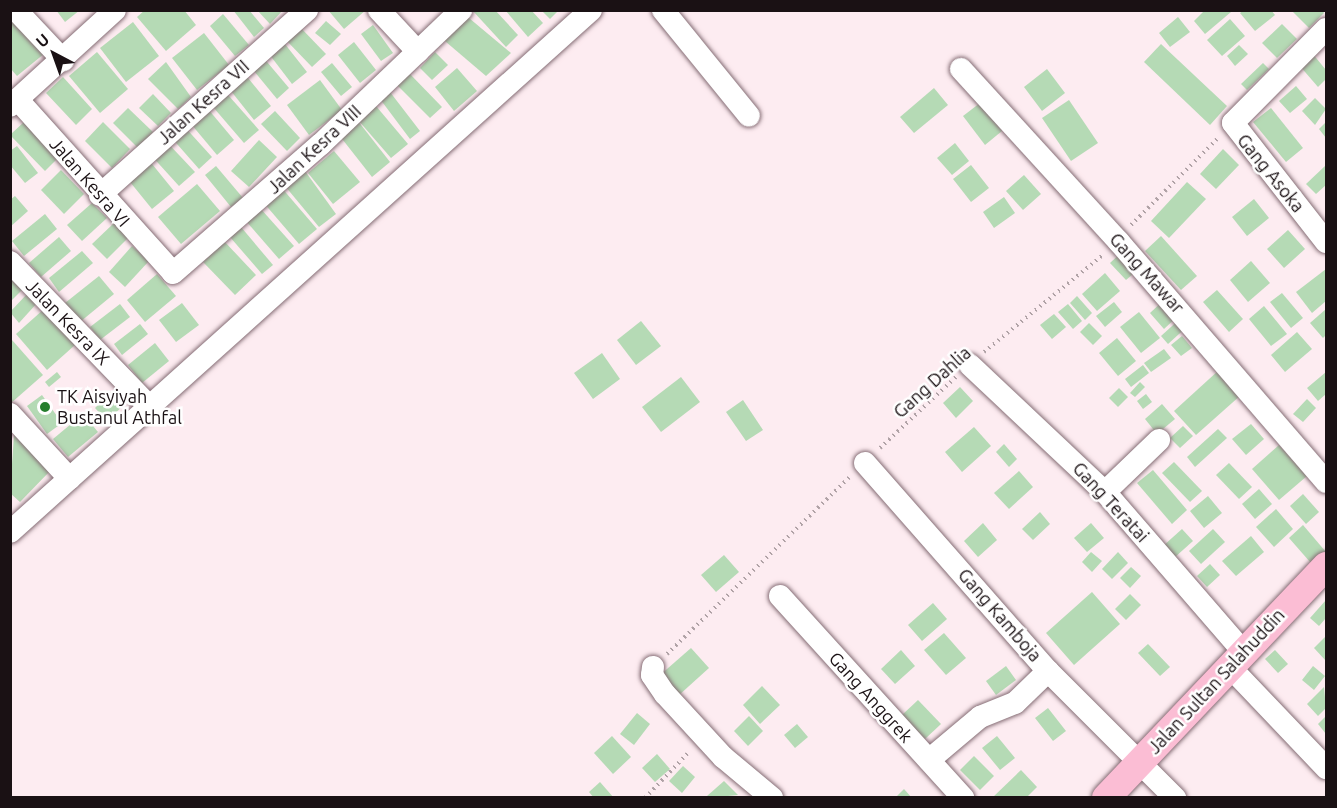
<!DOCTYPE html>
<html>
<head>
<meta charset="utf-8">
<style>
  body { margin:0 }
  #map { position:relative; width:1337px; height:808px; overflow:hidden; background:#fdecf1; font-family:Ubuntu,sans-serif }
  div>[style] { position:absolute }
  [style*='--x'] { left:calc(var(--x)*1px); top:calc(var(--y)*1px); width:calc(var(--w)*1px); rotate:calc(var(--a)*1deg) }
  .building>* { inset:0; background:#b5dab5 }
  .path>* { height:4px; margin-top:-2px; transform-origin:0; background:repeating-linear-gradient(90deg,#b0a2a6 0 1.5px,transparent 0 6px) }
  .roads { filter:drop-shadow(0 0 2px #856d75) drop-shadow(0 0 2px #856d75) }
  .minor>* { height:22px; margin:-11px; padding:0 11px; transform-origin:11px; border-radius:11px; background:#fff }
  .major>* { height:28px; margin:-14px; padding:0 14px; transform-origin:14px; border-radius:14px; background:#fbbdd4 }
  .dots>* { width:16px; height:16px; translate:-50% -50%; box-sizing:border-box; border:3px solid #fff; border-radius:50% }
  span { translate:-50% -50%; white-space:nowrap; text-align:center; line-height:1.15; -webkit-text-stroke:5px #fff; paint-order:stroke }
  .street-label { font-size:18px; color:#1a1114 }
  .poi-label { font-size:18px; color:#1a1114 }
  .left { translate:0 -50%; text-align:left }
  .frame { position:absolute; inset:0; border:12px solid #1a1114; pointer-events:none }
  .north { position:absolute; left:24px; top:24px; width:60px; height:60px; -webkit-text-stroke:4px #fff; paint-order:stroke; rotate:319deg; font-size:16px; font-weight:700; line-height:24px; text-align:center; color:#1a1114 }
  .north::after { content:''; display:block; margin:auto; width:21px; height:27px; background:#1a1114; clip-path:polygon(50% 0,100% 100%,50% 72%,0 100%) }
</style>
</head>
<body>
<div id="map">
  <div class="building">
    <i style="clip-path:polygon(10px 10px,50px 49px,17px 76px,10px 68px)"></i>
    <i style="clip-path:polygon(56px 10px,80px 10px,65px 22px)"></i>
    <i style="clip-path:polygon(145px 10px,184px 10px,196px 25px,166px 51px,137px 17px)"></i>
    <i style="clip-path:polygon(233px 10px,249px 10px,264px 28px,254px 37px)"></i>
    <i style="clip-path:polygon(257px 10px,283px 10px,270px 24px)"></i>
    <i style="clip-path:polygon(328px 10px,366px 10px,344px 29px)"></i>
    <i style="clip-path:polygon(472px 10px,495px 10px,518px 35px,506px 47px)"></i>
    <i style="clip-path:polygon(505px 10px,531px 10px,543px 23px,528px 37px)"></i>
    <i style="clip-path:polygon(541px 10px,559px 10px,550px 19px)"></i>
    <i style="clip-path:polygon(1205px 10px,1229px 10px,1231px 12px,1205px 34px,1194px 21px)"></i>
    <i style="clip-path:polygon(1244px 10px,1271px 10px,1275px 15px,1255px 31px,1240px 13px)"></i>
    <i style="clip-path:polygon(1291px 10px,1322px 10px,1324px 13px,1309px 28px)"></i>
    <i style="clip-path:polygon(463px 13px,511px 53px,486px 76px,439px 36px)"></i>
    <i style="clip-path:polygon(223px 14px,249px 45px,235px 56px,210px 26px)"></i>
    <i style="clip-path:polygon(1178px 17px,1190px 32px,1170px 47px,1159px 33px)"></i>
    <i style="clip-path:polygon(1230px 19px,1245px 36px,1222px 56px,1207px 40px)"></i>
    <i style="clip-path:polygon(326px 21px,341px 34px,330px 45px,315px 33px)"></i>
    <i style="clip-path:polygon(133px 22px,159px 56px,126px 82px,100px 48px)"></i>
    <i style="clip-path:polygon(1282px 24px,1297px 39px,1277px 58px,1262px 43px)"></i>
    <i style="clip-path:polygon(373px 25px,393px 53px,381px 61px,361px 34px)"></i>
    <i style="clip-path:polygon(299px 26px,326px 54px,312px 67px,285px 39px)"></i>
    <i style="clip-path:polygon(204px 33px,229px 65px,197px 90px,172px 58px)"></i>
    <i style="clip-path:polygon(281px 39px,307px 72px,292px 84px,266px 50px)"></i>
    <i style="clip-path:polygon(354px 42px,376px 70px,360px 83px,338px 55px)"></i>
    <i style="clip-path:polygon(1161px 44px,1227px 106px,1210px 125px,1144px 62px)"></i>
    <i style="clip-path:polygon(1239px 45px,1248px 54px,1235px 66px,1227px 56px)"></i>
    <i style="clip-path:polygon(97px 52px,128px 89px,100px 113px,69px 76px)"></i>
    <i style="clip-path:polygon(435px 52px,448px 65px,432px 80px,420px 68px)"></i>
    <i style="clip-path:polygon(1312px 53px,1326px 70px,1326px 79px,1318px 87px,1299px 65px)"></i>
    <i style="clip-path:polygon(262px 56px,289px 88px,277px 99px,250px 66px)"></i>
    <i style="clip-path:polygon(166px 62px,191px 97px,178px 109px,148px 79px)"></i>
    <i style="clip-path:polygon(332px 63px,352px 87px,341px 96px,321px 72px)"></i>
    <i style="clip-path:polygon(1263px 63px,1269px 69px,1247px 90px,1241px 84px)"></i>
    <i style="clip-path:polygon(457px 68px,477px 91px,454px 111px,435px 87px)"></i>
    <i style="clip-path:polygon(1047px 69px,1065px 93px,1042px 111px,1024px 87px)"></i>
    <i style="clip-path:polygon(244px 73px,271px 106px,254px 120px,227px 86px)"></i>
    <i style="clip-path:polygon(409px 73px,442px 107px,430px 118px,397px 85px)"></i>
    <i style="clip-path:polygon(63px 77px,92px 109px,76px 125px,46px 93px)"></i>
    <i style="clip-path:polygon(320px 80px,342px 110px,309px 135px,287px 105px)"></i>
    <i style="clip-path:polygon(1296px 86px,1307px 99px,1290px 113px,1279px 101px)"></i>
    <i style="clip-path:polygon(221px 87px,259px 130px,244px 143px,207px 100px)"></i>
    <i style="clip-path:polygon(934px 88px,948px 105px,914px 133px,900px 117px)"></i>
    <i style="clip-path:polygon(390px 92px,420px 131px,410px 139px,380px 99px)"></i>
    <i style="clip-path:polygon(153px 94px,171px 113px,158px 126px,139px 108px)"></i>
    <i style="clip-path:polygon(1315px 98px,1326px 109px,1315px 125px,1302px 111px)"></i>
    <i style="clip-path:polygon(1069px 100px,1098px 143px,1071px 161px,1042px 118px)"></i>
    <i style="clip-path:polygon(203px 103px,234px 140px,217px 155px,186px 118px)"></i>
    <i style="clip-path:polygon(980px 103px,1002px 131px,985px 145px,963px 116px)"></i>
    <i style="clip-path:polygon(376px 106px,408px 144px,391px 158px,358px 120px)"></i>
    <i style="clip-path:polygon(128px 108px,153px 132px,138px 148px,113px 123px)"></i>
    <i style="clip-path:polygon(1271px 108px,1303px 148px,1286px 162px,1253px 122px)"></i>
    <i style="clip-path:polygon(275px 111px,300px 138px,287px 151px,261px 124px)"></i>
    <i style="clip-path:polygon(25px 121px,59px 157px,45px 171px,10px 135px)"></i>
    <i style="clip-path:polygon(358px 121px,390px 162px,372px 177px,339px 135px)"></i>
    <i style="clip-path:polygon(103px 122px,130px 149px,112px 168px,85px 141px)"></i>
    <i style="clip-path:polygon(1326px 122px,1326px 138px,1319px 129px)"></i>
    <i style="clip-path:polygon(182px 124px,212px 157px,199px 169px,170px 136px)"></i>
    <i style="clip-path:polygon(164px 139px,195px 172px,179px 186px,149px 153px)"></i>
    <i style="clip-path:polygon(259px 140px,277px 157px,249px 187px,231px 171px)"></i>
    <i style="clip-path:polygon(955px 143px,969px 161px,952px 175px,937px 158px)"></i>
    <i style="clip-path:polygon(17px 146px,38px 173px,25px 183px,10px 165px,10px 151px)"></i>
    <i style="clip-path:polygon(1223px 149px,1239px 165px,1216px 189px,1200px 174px)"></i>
    <i style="clip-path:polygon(334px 151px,360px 182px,333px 204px,308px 173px)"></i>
    <i style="clip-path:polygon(148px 159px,174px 191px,152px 209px,126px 177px)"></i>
    <i style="clip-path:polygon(971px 165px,989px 188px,971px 202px,953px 179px)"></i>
    <i style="clip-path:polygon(216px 166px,243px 198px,231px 207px,205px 175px)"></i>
    <i style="clip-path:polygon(1325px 166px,1326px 185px,1316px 194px,1306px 184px)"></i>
    <i style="clip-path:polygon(61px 170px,84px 194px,64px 214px,41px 190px)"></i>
    <i style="clip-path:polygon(305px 171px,336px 214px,319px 227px,285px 186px)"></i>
    <i style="clip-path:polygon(1024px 175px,1041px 194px,1023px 210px,1006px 191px)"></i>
    <i style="clip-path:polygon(1187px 182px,1206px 199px,1169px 238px,1151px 221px)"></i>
    <i style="clip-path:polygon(197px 184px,220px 211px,181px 244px,158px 217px)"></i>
    <i style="clip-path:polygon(281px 187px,317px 229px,299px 244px,263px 202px)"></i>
    <i style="clip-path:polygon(15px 196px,28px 211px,10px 227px,10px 200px)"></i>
    <i style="clip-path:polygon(1004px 197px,1015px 213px,994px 228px,983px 212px)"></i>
    <i style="clip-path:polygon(1254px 199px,1269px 218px,1247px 236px,1232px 217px)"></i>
    <i style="clip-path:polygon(92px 203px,107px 218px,82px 241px,67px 225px)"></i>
    <i style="clip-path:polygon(260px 208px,294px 246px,279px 259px,245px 220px)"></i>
    <i style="clip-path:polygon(45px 214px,57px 229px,24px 256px,12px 241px)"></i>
    <i style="clip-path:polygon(114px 223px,128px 238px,107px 259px,92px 244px)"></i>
    <i style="clip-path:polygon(241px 227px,273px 265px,262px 274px,230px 237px)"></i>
    <i style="clip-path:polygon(1288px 230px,1305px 249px,1284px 268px,1267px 249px)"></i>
    <i style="clip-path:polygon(1161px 236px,1197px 276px,1181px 290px,1145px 251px)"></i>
    <i style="clip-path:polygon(59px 237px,71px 251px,41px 277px,29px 263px)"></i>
    <i style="clip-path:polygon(224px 241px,256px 275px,235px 295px,203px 262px)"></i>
    <i style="clip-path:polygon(132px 246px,149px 261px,125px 287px,109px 272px)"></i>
    <i style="clip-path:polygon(1124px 250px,1140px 268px,1126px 280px,1110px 263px)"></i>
    <i style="clip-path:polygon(82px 251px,93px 263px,59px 292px,49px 278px)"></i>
    <i style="clip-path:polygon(1251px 261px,1270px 283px,1248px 302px,1230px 280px)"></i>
    <i style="clip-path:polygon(1326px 269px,1326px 301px,1312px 313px,1296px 292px)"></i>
    <i style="clip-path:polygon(1105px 273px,1120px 291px,1097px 311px,1082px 294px)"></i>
    <i style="clip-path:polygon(157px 274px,176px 296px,145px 322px,127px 300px)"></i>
    <i style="clip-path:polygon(10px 275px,24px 288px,10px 302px)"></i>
    <i style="clip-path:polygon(99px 276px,114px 294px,80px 322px,65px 303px)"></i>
    <i style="clip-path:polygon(1217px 290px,1243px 319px,1229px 332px,1203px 302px)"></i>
    <i style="clip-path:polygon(28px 293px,38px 302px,19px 323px,10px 312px)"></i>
    <i style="clip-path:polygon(1282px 293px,1303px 318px,1291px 328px,1270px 302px)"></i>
    <i style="clip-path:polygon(1077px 296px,1092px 313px,1085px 320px,1070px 303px)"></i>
    <i style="clip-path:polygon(1164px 300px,1178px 316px,1164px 329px,1150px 313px)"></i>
    <i style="clip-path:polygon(1114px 302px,1122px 312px,1105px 327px,1096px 316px)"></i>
    <i style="clip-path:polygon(182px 303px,199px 325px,176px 342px,159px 320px)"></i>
    <i style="clip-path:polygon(120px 304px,130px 317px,100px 340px,90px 327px)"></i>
    <i style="clip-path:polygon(1068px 304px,1082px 321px,1073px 329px,1058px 312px)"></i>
    <i style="clip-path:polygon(1264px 306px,1287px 334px,1271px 346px,1249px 319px)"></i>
    <i style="clip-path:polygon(44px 309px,75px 345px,47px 370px,16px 334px)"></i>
    <i style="clip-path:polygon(1326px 309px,1326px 335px,1323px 338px,1310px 323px)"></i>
    <i style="clip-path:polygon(1139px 312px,1160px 338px,1141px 353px,1120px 327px)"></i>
    <i style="clip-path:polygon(1054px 314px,1066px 327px,1052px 339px,1040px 325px)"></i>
    <i style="clip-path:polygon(1182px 317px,1189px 325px,1168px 344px,1161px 336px)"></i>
    <i style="clip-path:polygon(641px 321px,661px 346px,636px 365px,617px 340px)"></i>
    <i style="clip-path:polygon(1089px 323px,1102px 336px,1093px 345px,1080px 332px)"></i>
    <i style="clip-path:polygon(140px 324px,148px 334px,122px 355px,114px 344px)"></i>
    <i style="clip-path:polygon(1297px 332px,1312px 349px,1285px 372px,1271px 355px)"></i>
    <i style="clip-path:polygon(1182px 336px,1192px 348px,1181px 356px,1171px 345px)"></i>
    <i style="clip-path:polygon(1117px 338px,1136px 361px,1118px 376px,1099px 353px)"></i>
    <i style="clip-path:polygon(12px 340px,43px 375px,10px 404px,10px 341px)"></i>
    <i style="clip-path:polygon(155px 343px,169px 361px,142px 383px,128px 365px)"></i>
    <i style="clip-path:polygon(1164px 349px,1171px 358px,1151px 372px,1144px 363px)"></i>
    <i style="clip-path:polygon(602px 353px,620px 379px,593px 399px,574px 373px)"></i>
    <i style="clip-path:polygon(1143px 365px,1149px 373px,1131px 387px,1125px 379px)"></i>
    <i style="clip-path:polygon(1219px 370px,1241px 395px,1196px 435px,1174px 411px)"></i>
    <i style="clip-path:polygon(57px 372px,61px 377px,49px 387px,45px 382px)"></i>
    <i style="clip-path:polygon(1326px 372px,1326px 394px,1318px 401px,1307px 388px)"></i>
    <i style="clip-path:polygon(681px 377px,700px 402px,661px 432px,642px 407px)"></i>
    <i style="clip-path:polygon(1140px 382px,1145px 387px,1135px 397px,1130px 393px)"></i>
    <i style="clip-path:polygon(960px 387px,973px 401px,956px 418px,943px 403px)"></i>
    <i style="clip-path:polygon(1119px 388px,1128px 397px,1118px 407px,1109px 398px)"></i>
    <i style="clip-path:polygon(112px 391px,125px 404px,107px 421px,95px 408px)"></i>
    <i style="clip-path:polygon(1146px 394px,1152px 402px,1143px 409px,1137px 401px)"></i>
    <i style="clip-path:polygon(42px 395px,62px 423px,47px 434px,27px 406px)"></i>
    <i style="clip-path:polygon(1307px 399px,1316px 408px,1303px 422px,1293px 414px)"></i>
    <i style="clip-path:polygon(743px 400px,763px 430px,746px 441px,726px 412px)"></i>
    <i style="clip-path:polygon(1162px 404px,1175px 419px,1157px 434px,1145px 419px)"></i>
    <i style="clip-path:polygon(83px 414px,98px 432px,68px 457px,53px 439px)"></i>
    <i style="clip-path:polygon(1251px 424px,1264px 439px,1246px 455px,1232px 439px)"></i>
    <i style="clip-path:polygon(1183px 426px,1193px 436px,1180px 448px,1170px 438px)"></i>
    <i style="clip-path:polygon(974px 427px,991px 446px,962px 472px,945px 452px)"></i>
    <i style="clip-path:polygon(1218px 429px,1227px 438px,1195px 467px,1187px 457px)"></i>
    <i style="clip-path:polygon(14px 435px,51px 470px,20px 502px,10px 493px)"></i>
    <i style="clip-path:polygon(1004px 444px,1017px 459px,1009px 467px,996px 452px)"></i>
    <i style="clip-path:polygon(1279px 445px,1307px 476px,1279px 500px,1252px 469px)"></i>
    <i style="clip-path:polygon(1174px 462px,1202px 491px,1190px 502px,1162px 473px)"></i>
    <i style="clip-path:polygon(1229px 463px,1252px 487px,1239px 499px,1216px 475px)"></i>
    <i style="clip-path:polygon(1153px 470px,1187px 510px,1172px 524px,1137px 483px)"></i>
    <i style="clip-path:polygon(1019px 471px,1033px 487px,1009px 509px,994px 493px)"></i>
    <i style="clip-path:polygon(1259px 489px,1272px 504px,1255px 519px,1242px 504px)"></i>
    <i style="clip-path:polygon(1303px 494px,1319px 512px,1306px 524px,1290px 506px)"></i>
    <i style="clip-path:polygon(1208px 496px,1222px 513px,1204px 528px,1190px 511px)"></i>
    <i style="clip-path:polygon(1276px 509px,1293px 529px,1274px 547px,1256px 527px)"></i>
    <i style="clip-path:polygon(1040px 512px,1050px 524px,1033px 540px,1022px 529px)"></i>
    <i style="clip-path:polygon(983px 523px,997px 540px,978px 557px,964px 541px)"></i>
    <i style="clip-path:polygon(1091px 523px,1104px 538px,1087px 552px,1074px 538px)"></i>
    <i style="clip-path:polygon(1303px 525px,1326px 552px,1326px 561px,1317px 570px,1289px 538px)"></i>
    <i style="clip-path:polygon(1182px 529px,1193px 541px,1174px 558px,1163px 546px)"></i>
    <i style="clip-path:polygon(1213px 529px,1225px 542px,1201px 564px,1189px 551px)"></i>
    <i style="clip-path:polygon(1251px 536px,1264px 552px,1236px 576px,1222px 561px)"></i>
    <i style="clip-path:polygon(1091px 552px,1102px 561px,1092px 572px,1082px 562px)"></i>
    <i style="clip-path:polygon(1118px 552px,1128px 563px,1112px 579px,1102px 569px)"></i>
    <i style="clip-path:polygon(724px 555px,739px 572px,716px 592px,701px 575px)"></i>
    <i style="clip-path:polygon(1210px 564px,1220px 575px,1207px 587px,1197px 576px)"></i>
    <i style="clip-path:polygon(1131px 567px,1141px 576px,1130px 588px,1120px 578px)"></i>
    <i style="clip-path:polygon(1092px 592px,1120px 624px,1074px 665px,1046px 633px)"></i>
    <i style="clip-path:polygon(1130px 594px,1141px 605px,1126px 620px,1115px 609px)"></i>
    <i style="clip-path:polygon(1326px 600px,1326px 618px,1319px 626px,1310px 618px)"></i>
    <i style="clip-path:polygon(933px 603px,947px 619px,922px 641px,908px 625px)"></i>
    <i style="clip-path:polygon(944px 633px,966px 658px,946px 675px,924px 650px)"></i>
    <i style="clip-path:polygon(1326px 636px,1326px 661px,1314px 648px)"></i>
    <i style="clip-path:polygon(1148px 644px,1170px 667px,1160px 676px,1138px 653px)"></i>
    <i style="clip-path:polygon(691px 648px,709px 668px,678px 696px,659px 676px)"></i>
    <i style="clip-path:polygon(901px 650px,915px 666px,895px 684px,881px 669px)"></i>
    <i style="clip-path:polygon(1275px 650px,1288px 664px,1278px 673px,1265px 659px)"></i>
    <i style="clip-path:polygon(1006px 666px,1016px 680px,996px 695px,986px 681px)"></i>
    <i style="clip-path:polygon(1313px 666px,1325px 676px,1314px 690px,1302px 680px)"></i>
    <i style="clip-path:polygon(762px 686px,780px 705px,760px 724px,743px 705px)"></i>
    <i style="clip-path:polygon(1324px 687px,1326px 708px,1318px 716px,1307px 704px)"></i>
    <i style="clip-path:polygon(918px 700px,941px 724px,925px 739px,902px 715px)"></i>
    <i style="clip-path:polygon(1048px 708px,1066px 731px,1053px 741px,1035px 718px)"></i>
    <i style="clip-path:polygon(637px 713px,650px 724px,634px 745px,620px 734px)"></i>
    <i style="clip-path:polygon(749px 716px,763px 731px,748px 746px,734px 731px)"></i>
    <i style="clip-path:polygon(1326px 716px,1326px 734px,1318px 724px)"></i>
    <i style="clip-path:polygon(797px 724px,808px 737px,795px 748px,784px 735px)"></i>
    <i style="clip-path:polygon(612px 736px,631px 757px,613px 774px,594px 753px)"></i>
    <i style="clip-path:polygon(997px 736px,1015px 758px,1000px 770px,982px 748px)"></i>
    <i style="clip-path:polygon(657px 754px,670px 769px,655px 782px,642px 768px)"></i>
    <i style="clip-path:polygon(974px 756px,994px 776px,980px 790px,960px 770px)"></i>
    <i style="clip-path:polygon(683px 766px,695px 777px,682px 793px,669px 781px)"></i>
    <i style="clip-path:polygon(1021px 770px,1037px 787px,1026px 798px,992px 798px)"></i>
    <i style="clip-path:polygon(724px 781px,738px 795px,708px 798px,707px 796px)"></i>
    <i style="clip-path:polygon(600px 782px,614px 798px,594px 798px,589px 792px)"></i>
    <i style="clip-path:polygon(904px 789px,912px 798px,895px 798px)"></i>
  </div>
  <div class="path">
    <i style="--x:1131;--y:225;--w:124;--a:-45"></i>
    <i style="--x:984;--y:352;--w:155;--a:-39.2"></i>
    <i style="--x:880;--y:448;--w:104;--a:-43.1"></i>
    <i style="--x:667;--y:654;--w:256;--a:-44.1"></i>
    <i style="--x:645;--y:798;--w:64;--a:-46.3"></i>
  </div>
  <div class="roads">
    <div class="minor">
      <i style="--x:16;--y:10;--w:69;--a:46.8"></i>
      <i style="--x:379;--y:10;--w:57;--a:47.1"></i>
      <i style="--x:663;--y:10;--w:136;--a:50.9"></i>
      <i style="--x:1326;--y:29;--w:132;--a:134.7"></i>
      <i style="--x:1233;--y:123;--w:151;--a:52"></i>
      <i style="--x:961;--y:69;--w:234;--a:47.6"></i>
      <i style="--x:1119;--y:242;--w:317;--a:49.2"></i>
      <i style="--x:18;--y:100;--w:232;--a:48.1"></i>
      <i style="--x:173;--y:273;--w:196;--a:-41.1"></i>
      <i style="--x:321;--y:144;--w:194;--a:-43.7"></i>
      <i style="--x:10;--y:106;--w:142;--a:-42.4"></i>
      <i style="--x:100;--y:195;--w:278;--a:-41.8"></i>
      <i style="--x:10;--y:262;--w:203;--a:46"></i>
      <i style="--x:970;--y:365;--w:185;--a:43.3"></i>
      <i style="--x:1105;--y:492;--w:209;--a:49.1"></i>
      <i style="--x:10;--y:414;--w:88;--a:47.3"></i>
      <i style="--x:865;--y:463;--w:277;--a:48.7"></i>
      <i style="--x:1048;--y:671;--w:180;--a:45"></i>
      <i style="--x:1105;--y:492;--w:75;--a:-43.9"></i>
      <i style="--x:10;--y:532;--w:781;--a:-41.94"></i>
      <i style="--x:780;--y:596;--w:273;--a:47.8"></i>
      <i style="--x:1229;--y:666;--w:141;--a:46.4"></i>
      <i style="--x:653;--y:667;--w:8;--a:97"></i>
      <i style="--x:652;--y:675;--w:23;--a:56"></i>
      <i style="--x:665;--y:694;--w:86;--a:47.4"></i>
      <i style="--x:723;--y:757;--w:64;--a:39.9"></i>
      <i style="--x:929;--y:760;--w:67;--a:-40.1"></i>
      <i style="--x:980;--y:717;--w:38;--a:-22"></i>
      <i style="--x:1015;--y:703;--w:46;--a:-44.1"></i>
    </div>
    <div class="major">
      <i style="--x:1106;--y:798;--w:320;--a:-46.5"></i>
    </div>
  </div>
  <div class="dots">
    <i style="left:45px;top:407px;background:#257e2d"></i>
  </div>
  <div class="street-label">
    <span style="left:203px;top:102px;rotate:-42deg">Jalan Kesra VII</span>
    <span style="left:314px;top:149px;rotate:-43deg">Jalan Kesra VIII</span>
    <span style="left:1271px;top:173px;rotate:51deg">Gang Asoka</span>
    <span style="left:90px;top:182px;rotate:49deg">Jalan Kesra VI</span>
    <span style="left:1147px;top:273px;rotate:48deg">Gang Mawar</span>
    <span style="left:68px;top:322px;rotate:46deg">Jalan Kesra IX</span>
    <span style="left:932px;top:382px;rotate:-42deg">Gang Dahlia</span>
    <span style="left:1111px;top:502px;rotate:47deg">Gang Teratai</span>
    <span style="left:1000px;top:615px;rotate:49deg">Gang Kamboja</span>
    <span style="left:1216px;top:681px;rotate:-47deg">Jalan Sultan Salahuddin</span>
    <span style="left:871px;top:697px;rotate:48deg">Gang Anggrek</span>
  </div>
  <div class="poi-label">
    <span class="left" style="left:57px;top:407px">TK Aisyiyah<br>Bustanul Athfal</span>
  </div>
  <div class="frame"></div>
  <div class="north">U</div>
</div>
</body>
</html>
